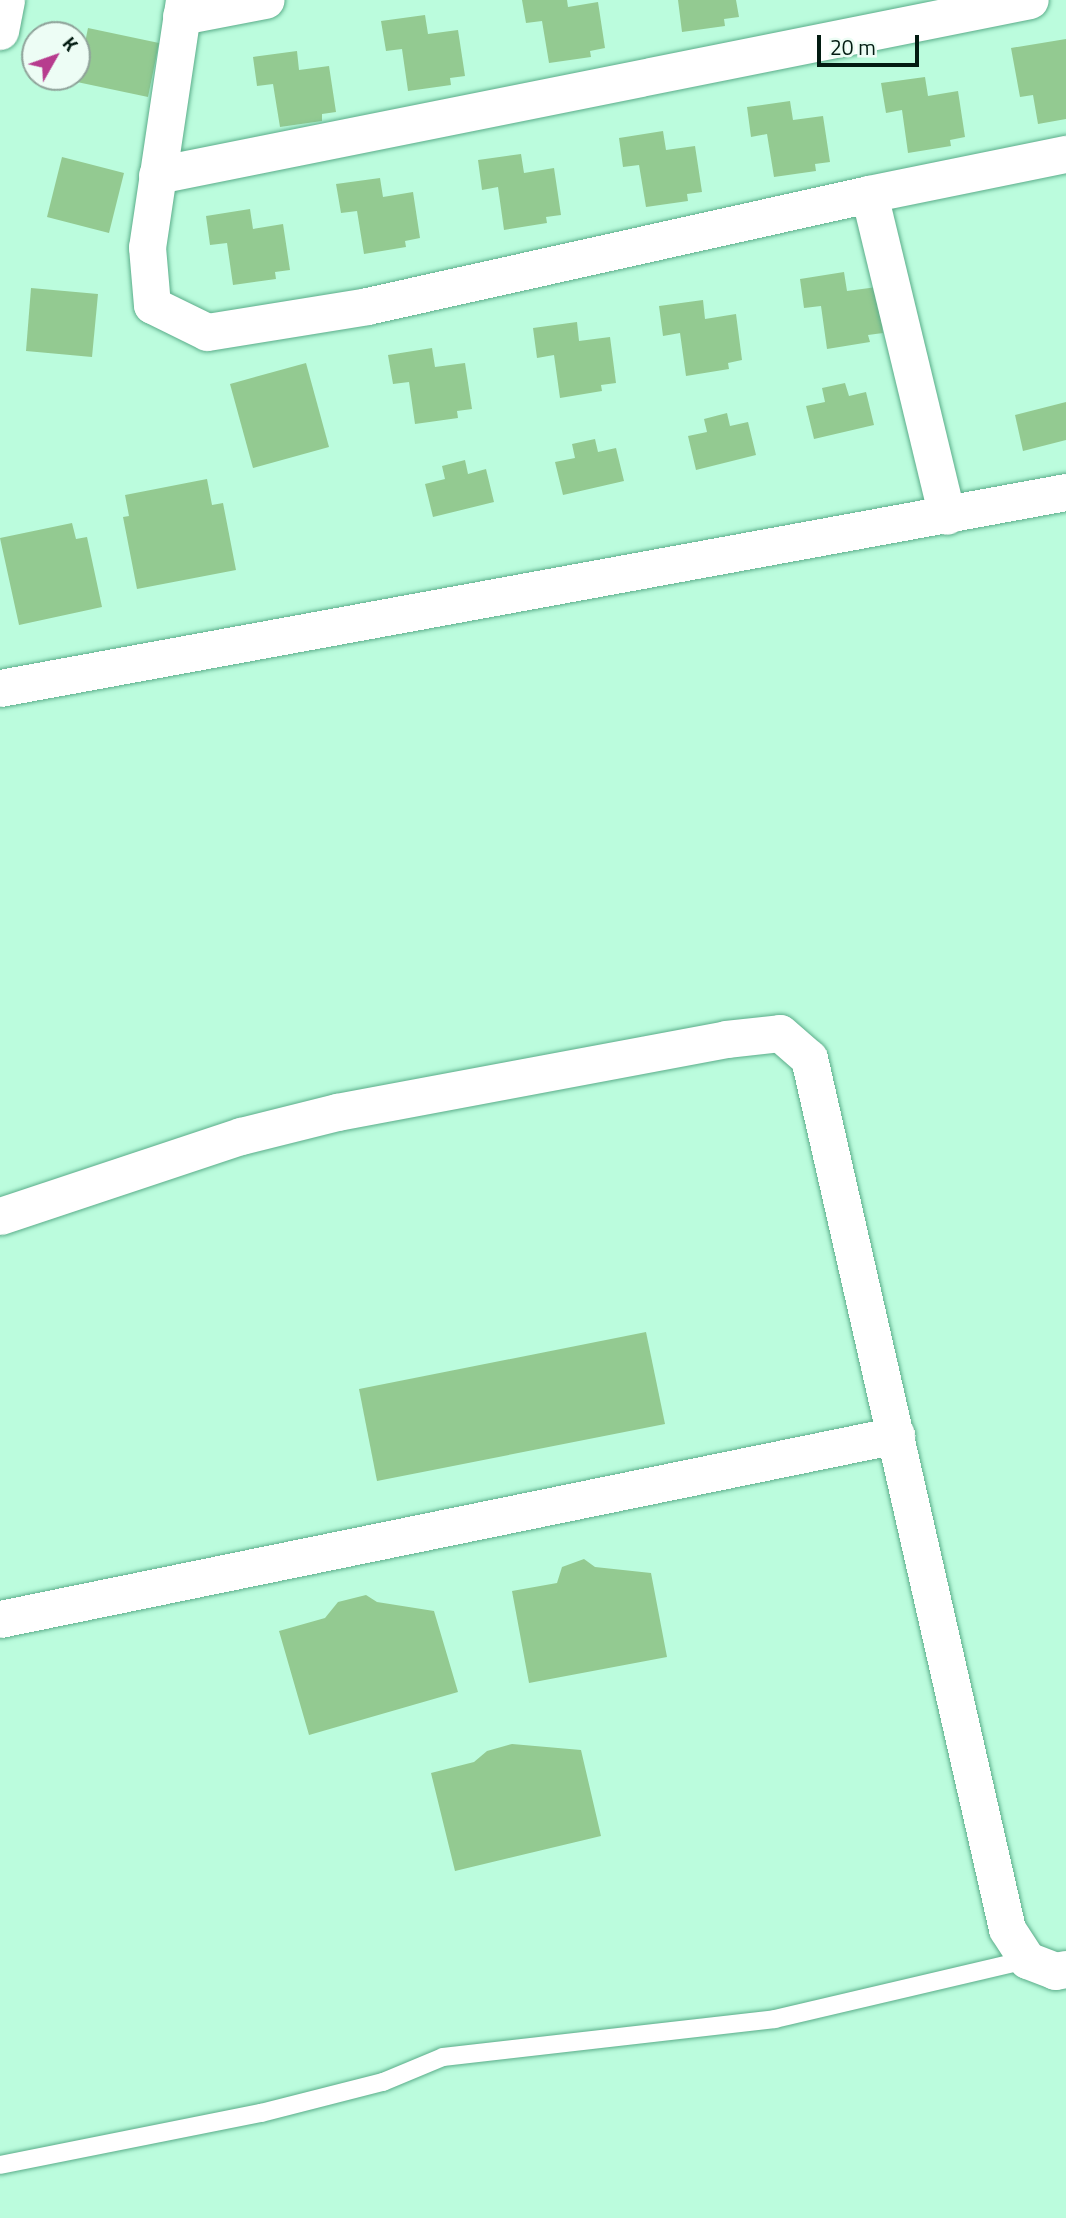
<!DOCTYPE html>
<html>
<head>
<meta charset="utf-8">
<style>
  body { margin:0 }
  #map { position:relative; width:1066px; height:2218px; overflow:hidden; background:#bbfcdd; font-family:"Titillium Web",sans-serif }
  div>[style] { position:absolute }
  [style*='--x'] { left:calc(var(--x)*1px); top:calc(var(--y)*1px); width:calc(var(--w)*1px); rotate:calc(var(--a)*1deg) }
  .building>* { inset:0; background:#93ca91 }
  .roads { filter:drop-shadow(0 0 2px #5bad8a) drop-shadow(0 0 2px #5bad8a) }
  .service>* { height:18px; margin:-9px; padding:0 9px; transform-origin:9px; border-radius:9px; background:#fff }
  .minor>* { height:37px; margin:-18.5px; padding:0 18.5px; transform-origin:18.5px; border-radius:18.5px; background:#fff }
  span { translate:-50% -50%; white-space:nowrap; text-align:center; line-height:1.15; -webkit-text-stroke:7px #edfdf5; paint-order:stroke }
  .north { position:absolute; left:21px; top:21px; width:70px; height:70px; box-sizing:border-box; background:#edfdf5; border:2px solid #8fa39a; border-radius:50%; rotate:50deg; font-size:19px; font-weight:700; line-height:28px; text-align:center; color:#021b11 }
  .north::after { content:''; display:block; margin:auto; width:24px; height:32px; background:#b73c8e; clip-path:polygon(50% 0,100% 100%,50% 72%,0 100%) }
  .scale { position:absolute; left:817px; top:35px; width:102px; height:32px; box-sizing:border-box; border:4px solid #021b11; border-top:0; padding-left:9px; font-size:21px; line-height:24px; white-space:nowrap; color:#021b11; -webkit-text-stroke:5px #edfdf5; paint-order:stroke }
</style>
</head>
<body>
<div id="map">
  <div class="building">
    <i style="clip-path:polygon(522px 0,567px 0,568px 7px,598px 2px,605px 48px,590px 51px,591px 57px,549px 63px,542px 21px,526px 23px)"></i>
    <i style="clip-path:polygon(678px 0,736px 0,739px 17px,724px 19px,725px 26px,682px 32px)"></i>
    <i style="clip-path:polygon(425px 15px,428px 34px,458px 30px,465px 76px,450px 78px,451px 85px,408px 91px,402px 49px,386px 51px,381px 21px)"></i>
    <i style="clip-path:polygon(88px 28px,159px 43px,148px 97px,77px 82px)"></i>
    <i style="clip-path:polygon(1066px 39px,1066px 119px,1038px 124px,1033px 95px,1020px 97px,1011px 48px)"></i>
    <i style="clip-path:polygon(297px 51px,299px 70px,329px 66px,336px 112px,322px 114px,322px 121px,280px 127px,273px 84px,257px 86px,253px 57px)"></i>
    <i style="clip-path:polygon(925px 77px,928px 96px,958px 91px,965px 137px,950px 140px,951px 146px,908px 153px,902px 110px,886px 113px,881px 83px)"></i>
    <i style="clip-path:polygon(790px 101px,793px 120px,823px 116px,830px 162px,815px 164px,816px 171px,774px 177px,767px 134px,751px 137px,747px 107px)"></i>
    <i style="clip-path:polygon(663px 131px,666px 150px,695px 146px,702px 192px,687px 194px,688px 201px,646px 207px,639px 165px,623px 167px,619px 138px)"></i>
    <i style="clip-path:polygon(521px 154px,524px 173px,554px 168px,561px 215px,546px 217px,547px 223px,504px 230px,498px 187px,482px 190px,478px 160px)"></i>
    <i style="clip-path:polygon(62px 157px,124px 173px,109px 233px,47px 217px)"></i>
    <i style="clip-path:polygon(380px 178px,383px 197px,413px 192px,420px 238px,405px 241px,406px 247px,364px 254px,357px 211px,341px 213px,336px 184px)"></i>
    <i style="clip-path:polygon(250px 209px,253px 229px,283px 224px,290px 270px,275px 272px,276px 279px,233px 285px,227px 243px,210px 245px,206px 216px)"></i>
    <i style="clip-path:polygon(844px 272px,847px 291px,877px 287px,883px 333px,868px 335px,870px 342px,827px 349px,821px 306px,804px 308px,800px 279px)"></i>
    <i style="clip-path:polygon(31px 288px,98px 294px,92px 357px,26px 351px)"></i>
    <i style="clip-path:polygon(703px 300px,705px 319px,736px 314px,742px 360px,728px 363px,729px 369px,686px 376px,680px 333px,663px 336px,659px 306px)"></i>
    <i style="clip-path:polygon(577px 322px,579px 341px,610px 337px,616px 383px,601px 385px,602px 391px,560px 398px,554px 355px,537px 358px,533px 328px)"></i>
    <i style="clip-path:polygon(432px 348px,435px 367px,465px 363px,472px 409px,457px 411px,458px 418px,415px 424px,409px 382px,393px 384px,388px 355px)"></i>
    <i style="clip-path:polygon(306px 363px,329px 447px,253px 468px,230px 384px)"></i>
    <i style="clip-path:polygon(845px 383px,849px 396px,866px 392px,874px 425px,814px 439px,806px 406px,825px 402px,822px 388px)"></i>
    <i style="clip-path:polygon(1066px 402px,1066px 440px,1023px 451px,1015px 415px)"></i>
    <i style="clip-path:polygon(727px 413px,730px 426px,748px 422px,756px 455px,696px 470px,688px 436px,707px 432px,704px 419px)"></i>
    <i style="clip-path:polygon(595px 439px,598px 452px,616px 448px,624px 481px,563px 495px,555px 462px,575px 458px,572px 444px)"></i>
    <i style="clip-path:polygon(465px 460px,468px 474px,486px 469px,494px 502px,433px 517px,425px 484px,445px 479px,442px 466px)"></i>
    <i style="clip-path:polygon(207px 479px,212px 505px,223px 503px,236px 570px,137px 589px,123px 517px,129px 516px,125px 495px)"></i>
    <i style="clip-path:polygon(72px 523px,76px 539px,87px 537px,102px 607px,19px 625px,0 538px)"></i>
    <i style="clip-path:polygon(646px 1332px,665px 1424px,377px 1481px,359px 1389px)"></i>
    <i style="clip-path:polygon(584px 1559px,595px 1567px,651px 1573px,667px 1657px,529px 1683px,512px 1591px,557px 1583px,562px 1567px)"></i>
    <i style="clip-path:polygon(366px 1595px,377px 1602px,434px 1611px,458px 1692px,309px 1735px,279px 1631px,325px 1618px,338px 1602px)"></i>
    <i style="clip-path:polygon(512px 1744px,581px 1750px,601px 1836px,455px 1871px,431px 1773px,474px 1762px,487px 1751px)"></i>
  </div>
  <div class="roads">
    <div class="service">
      <i style="--x:0;--y:2165;--w:266;--a:-11.3"></i>
      <i style="--x:261;--y:2113;--w:126;--a:-14.3"></i>
      <i style="--x:383;--y:2082;--w:65;--a:-22.6"></i>
      <i style="--x:443;--y:2057;--w:334;--a:-6.5"></i>
      <i style="--x:775;--y:2019;--w:259;--a:-13.2"></i>
    </div>
    <div class="minor">
      <i style="--x:184;--y:0;--w:250;--a:98.5"></i>
      <i style="--x:147;--y:247;--w:58;--a:85.1"></i>
      <i style="--x:152;--y:305;--w:61;--a:26.1"></i>
      <i style="--x:207;--y:332;--w:162;--a:-9.2"></i>
      <i style="--x:367;--y:306;--w:514;--a:-12.58"></i>
      <i style="--x:869;--y:194;--w:201;--a:-11.5"></i>
      <i style="--x:181;--y:16;--w:86;--a:-10.8"></i>
      <i style="--x:0;--y:31;--w:32;--a:-79"></i>
      <i style="--x:157;--y:175;--w:890;--a:-11.34"></i>
      <i style="--x:869;--y:194;--w:331;--a:76.4"></i>
      <i style="--x:0;--y:688;--w:1084;--a:-10.42"></i>
      <i style="--x:0;--y:1216;--w:254;--a:-18.4"></i>
      <i style="--x:241;--y:1136;--w:99;--a:-14"></i>
      <i style="--x:337;--y:1112;--w:396;--a:-10.6"></i>
      <i style="--x:726;--y:1039;--w:54;--a:-6.3"></i>
      <i style="--x:780;--y:1033;--w:38;--a:41"></i>
      <i style="--x:809;--y:1058;--w:893;--a:77.19"></i>
      <i style="--x:1007;--y:1929;--w:37;--a:57"></i>
      <i style="--x:1027;--y:1960;--w:30;--a:21"></i>
      <i style="--x:1055;--y:1971;--w:11;--a:-10"></i>
      <i style="--x:0;--y:1619;--w:915;--a:-11.6"></i>
    </div>
  </div>
  <div class="north">K</div>
  <div class="scale">20 m</div>
</div>
</body>
</html>
